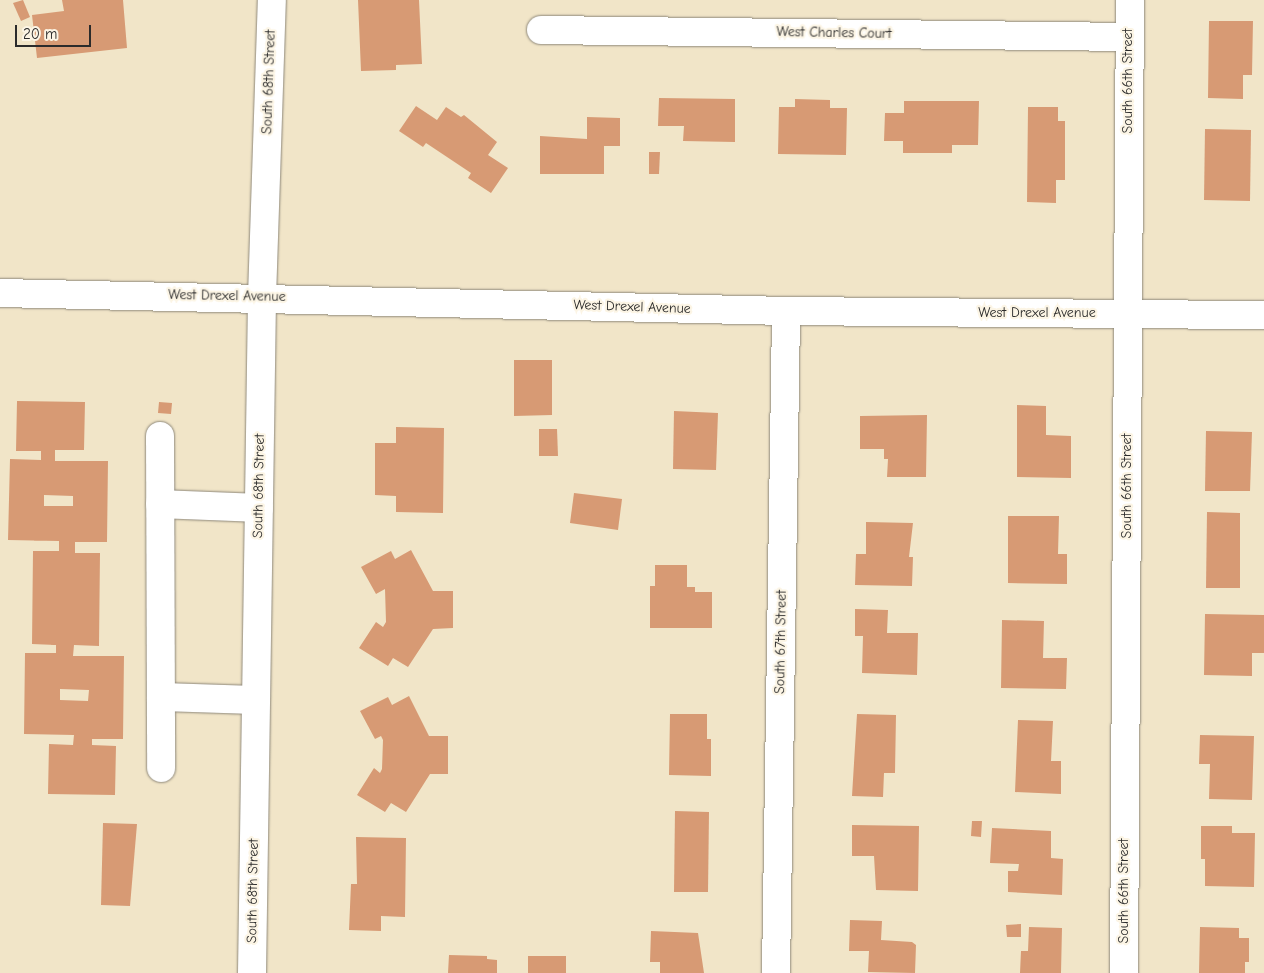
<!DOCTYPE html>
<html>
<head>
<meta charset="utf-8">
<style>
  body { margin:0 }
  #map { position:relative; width:1264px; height:973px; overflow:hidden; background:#f1e5c8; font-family:"Comic Neue",sans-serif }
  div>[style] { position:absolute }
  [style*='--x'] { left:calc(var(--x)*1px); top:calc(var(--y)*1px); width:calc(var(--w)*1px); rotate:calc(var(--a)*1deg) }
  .building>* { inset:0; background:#d79a74 }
  .roads { filter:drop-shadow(0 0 1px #8e887a) drop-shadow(0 0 1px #8e887a) }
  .minor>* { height:28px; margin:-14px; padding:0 14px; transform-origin:14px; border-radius:14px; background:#fff }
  span { translate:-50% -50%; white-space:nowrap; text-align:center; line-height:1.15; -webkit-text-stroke:4.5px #fcf5e5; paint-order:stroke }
  .street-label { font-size:14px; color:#2b2b2b }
  .scale { position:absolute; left:15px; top:25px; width:76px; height:22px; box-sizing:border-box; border:2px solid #2b2b2b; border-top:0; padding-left:6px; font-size:15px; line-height:18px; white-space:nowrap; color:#2b2b2b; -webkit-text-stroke:4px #fcf5e5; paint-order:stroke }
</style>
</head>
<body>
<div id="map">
  <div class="building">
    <i style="clip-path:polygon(23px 0,30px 17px,21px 21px,13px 3px)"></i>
    <i style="clip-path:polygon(62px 0,123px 0,127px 48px,37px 58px,32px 15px,64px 11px)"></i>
    <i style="clip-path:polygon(358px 0,419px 0,422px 64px,396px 65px,396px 70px,361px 71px)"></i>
    <i style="clip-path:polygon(1209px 21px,1253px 21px,1252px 75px,1243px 75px,1243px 99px,1208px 98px)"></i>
    <i style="clip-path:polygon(659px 98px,735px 99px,735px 142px,683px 141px,684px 126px,658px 126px)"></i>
    <i style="clip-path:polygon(795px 99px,830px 100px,830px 108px,847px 108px,846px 155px,778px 154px,779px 107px,795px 107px)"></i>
    <i style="clip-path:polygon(904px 101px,979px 101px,978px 145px,952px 145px,952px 153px,903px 153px,903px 141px,884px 141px,885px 113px,904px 113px)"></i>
    <i style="clip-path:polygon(416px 106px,437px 120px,446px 107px,461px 117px,464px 115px,497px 142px,488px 155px,508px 168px,491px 193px,468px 178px,471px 173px,426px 143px,423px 147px,399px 131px)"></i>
    <i style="clip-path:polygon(1028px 107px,1058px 107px,1058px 121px,1065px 121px,1065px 180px,1056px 180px,1056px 203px,1027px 202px)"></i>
    <i style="clip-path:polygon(587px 117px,620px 118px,620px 146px,604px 146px,604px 174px,540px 174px,540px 136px,587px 139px)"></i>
    <i style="clip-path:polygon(1205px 129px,1251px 130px,1250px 201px,1204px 200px)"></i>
    <i style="clip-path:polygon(649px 152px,660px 152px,659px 174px,649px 174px)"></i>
    <i style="clip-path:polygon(514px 360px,552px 360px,552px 415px,514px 416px)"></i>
    <i style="clip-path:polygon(evenodd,17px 401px,85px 402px,84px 450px,55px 450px,55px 461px,108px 461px,107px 542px,75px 542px,75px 553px,100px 553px,99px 646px,74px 645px,73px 656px,124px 656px,123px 739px,92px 739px,92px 745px,116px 746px,115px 795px,48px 794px,49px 744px,73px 745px,74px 735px,24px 734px,25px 653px,56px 653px,56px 645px,32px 644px,33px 551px,59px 551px,59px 541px,8px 540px,10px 459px,41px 460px,41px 451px,16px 451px,17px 401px,44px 495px,73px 496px,73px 506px,44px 506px,44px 495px,17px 401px,60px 689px,89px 690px,88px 701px,60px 700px,60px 689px)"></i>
    <i style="clip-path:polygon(159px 402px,172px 403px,171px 414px,158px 413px)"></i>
    <i style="clip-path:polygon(1017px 405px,1046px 406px,1046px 435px,1071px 436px,1071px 478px,1017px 477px)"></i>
    <i style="clip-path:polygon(674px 411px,718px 413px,716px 470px,673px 469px)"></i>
    <i style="clip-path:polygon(927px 415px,926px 477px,887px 477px,888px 459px,884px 459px,884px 449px,860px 449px,860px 416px)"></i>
    <i style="clip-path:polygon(396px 427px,444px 428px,443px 513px,396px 512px,396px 496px,375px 495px,375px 443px,396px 443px)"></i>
    <i style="clip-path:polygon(539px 429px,557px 429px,558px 456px,539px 456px)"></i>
    <i style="clip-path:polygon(1206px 431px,1252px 432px,1250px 491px,1205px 491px)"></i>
    <i style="clip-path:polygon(574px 493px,622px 499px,618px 530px,570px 523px)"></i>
    <i style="clip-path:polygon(1207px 512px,1240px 513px,1240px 588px,1206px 588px)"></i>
    <i style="clip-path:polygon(1008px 516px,1059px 516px,1058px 554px,1067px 554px,1067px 584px,1008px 583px)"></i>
    <i style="clip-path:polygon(866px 522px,913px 523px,909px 557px,913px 557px,912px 586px,855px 585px,856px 554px,866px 554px)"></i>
    <i style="clip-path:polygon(411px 550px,433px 591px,453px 591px,453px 628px,433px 629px,408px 667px,393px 658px,388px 666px,359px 648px,376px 622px,383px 627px,386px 622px,385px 589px,376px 594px,361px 567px,391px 551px,395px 559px)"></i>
    <i style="clip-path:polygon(655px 565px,687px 565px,687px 587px,695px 587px,695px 592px,712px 592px,712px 628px,650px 628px,650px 586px,655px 586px)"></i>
    <i style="clip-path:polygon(855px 609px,888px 610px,887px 633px,918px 633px,917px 675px,862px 673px,863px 636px,855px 636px)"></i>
    <i style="clip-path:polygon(1205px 614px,1264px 615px,1264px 653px,1252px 653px,1252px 676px,1204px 675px)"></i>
    <i style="clip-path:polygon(1002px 620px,1044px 621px,1043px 658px,1067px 658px,1066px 689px,1001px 688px)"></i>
    <i style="clip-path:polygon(409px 696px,429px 736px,448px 736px,448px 774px,430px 774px,406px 812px,391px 803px,385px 812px,357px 795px,374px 768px,380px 773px,382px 769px,383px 740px,381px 736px,375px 739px,360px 711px,388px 697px,392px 705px)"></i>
    <i style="clip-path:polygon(670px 714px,707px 714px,707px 739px,711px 739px,711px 776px,669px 775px)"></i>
    <i style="clip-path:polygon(857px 714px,896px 715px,895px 773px,884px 773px,883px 797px,852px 796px)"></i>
    <i style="clip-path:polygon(1018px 720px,1053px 721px,1051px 761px,1061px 761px,1061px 794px,1015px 792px)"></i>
    <i style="clip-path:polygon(1200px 735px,1254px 736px,1252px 800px,1209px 799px,1210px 764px,1199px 764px)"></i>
    <i style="clip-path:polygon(675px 811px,709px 812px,708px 892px,674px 892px)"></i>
    <i style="clip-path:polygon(972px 821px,982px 821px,981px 837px,971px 836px)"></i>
    <i style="clip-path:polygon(103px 823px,137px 824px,130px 906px,101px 905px)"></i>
    <i style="clip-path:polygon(852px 825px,919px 826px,918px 891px,876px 890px,874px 856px,852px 856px)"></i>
    <i style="clip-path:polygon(1201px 826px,1232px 826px,1232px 833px,1255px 833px,1254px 887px,1205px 886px,1205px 859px,1201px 859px)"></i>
    <i style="clip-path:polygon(992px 828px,1051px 831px,1051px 858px,1063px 859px,1062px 895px,1008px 892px,1008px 871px,1018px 871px,1019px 864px,990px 863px)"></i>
    <i style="clip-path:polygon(356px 837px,406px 838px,405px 917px,381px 916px,381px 931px,349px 930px,351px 884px,357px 884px)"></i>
    <i style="clip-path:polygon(850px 920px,882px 921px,881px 940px,912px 942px,916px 945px,915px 973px,868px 972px,869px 951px,849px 951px)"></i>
    <i style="clip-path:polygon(1021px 924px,1021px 937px,1007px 937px,1006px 925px)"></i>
    <i style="clip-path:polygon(1029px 927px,1062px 928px,1061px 973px,1020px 973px,1021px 951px,1028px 951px)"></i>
    <i style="clip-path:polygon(1200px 927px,1239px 928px,1239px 938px,1249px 938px,1249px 962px,1245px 962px,1245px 973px,1199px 973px)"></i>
    <i style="clip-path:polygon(651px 931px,698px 933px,704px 973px,660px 973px,660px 962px,650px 962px)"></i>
    <i style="clip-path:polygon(449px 955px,487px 956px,487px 959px,497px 960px,497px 973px,448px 973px)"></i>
    <i style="clip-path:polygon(528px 956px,566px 956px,566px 973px,528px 973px)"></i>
  </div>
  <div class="roads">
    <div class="minor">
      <i style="--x:541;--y:30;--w:586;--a:0.68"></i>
      <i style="--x:0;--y:293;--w:786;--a:1.31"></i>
      <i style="--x:786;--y:311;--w:478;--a:0.5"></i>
      <i style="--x:160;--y:436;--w:332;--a:89.8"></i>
      <i style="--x:160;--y:504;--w:99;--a:2.3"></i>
      <i style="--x:161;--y:697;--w:95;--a:1.8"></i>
      <i style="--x:252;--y:973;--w:676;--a:-89.15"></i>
      <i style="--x:262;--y:297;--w:297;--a:-88.1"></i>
      <i style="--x:776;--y:973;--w:662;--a:-89.13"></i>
      <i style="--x:1124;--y:973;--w:973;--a:-89.65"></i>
    </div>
  </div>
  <div class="street-label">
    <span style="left:834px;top:33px;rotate:1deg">West Charles Court</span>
    <span style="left:1128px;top:81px;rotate:-90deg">South 66th Street</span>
    <span style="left:269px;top:82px;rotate:-88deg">South 68th Street</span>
    <span style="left:227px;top:296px;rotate:1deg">West Drexel Avenue</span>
    <span style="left:632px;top:307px;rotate:2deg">West Drexel Avenue</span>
    <span style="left:1037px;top:313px">West Drexel Avenue</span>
    <span style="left:259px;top:486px;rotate:-89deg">South 68th Street</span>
    <span style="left:1127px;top:486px;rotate:-90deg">South 66th Street</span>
    <span style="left:781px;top:642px;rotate:-89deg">South 67th Street</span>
    <span style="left:253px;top:891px;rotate:-89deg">South 68th Street</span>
    <span style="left:1124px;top:891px;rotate:-90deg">South 66th Street</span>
  </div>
  <div class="scale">20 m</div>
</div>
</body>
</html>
